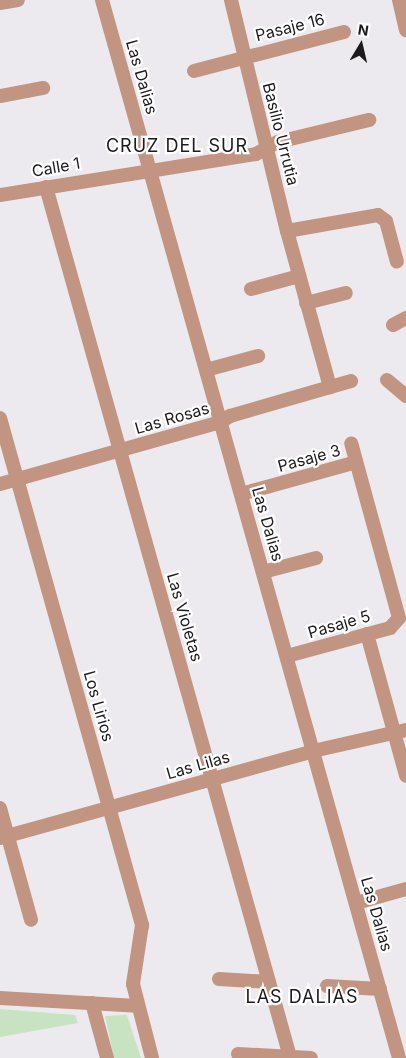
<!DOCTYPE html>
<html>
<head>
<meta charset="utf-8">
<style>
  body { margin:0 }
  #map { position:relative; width:406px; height:1058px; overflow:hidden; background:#eceaef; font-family:Inter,sans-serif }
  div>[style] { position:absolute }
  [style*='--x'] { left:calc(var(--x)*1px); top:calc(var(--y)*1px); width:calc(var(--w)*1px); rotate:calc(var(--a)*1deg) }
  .green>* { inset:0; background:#c8e3c2 }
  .minor>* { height:14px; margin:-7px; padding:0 7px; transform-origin:7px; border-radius:7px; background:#c19582 }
  .tertiary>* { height:14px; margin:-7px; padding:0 7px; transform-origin:7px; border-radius:7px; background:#c19582 }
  span { translate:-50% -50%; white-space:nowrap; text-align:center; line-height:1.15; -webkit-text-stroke:4.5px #fff; paint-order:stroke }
  .street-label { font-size:16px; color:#1b1a1c }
  .neighbourhood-label { font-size:18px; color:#1b1a1c; letter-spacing:1px }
  .north { position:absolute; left:336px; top:20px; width:50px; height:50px; -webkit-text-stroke:4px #fff; paint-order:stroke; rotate:9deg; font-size:14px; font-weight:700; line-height:20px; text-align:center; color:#1b1a1c }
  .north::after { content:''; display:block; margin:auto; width:18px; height:22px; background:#1b1a1c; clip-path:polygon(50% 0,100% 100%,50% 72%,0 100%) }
</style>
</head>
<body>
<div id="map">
  <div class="green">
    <i style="clip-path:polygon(0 1009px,75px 1015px,78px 1023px,0 1037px)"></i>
    <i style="clip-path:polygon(127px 1015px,141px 1058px,114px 1058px,105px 1016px)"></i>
  </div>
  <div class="minor">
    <i style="--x:102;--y:0;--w:1099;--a:74.32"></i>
    <i style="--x:231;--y:0;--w:238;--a:76.4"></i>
    <i style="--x:287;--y:231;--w:162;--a:74.6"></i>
    <i style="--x:399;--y:0;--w:31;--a:77"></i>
    <i style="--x:0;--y:3;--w:18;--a:-9"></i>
    <i style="--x:194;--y:71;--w:155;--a:-14.6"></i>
    <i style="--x:0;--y:96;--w:44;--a:-10.5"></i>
    <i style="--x:46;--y:187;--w:904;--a:74.33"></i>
    <i style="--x:0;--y:195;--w:259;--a:-9.1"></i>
    <i style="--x:256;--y:154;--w:25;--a:-29"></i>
    <i style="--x:278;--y:142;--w:94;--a:-13.6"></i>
    <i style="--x:287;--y:231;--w:92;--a:-10"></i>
    <i style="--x:378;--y:215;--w:10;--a:37"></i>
    <i style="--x:386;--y:221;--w:42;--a:75"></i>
    <i style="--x:251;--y:289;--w:50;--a:-15.2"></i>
    <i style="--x:306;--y:303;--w:41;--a:-14"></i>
    <i style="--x:393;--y:325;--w:15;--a:-28"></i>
    <i style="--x:206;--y:370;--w:54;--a:-15.1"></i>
    <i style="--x:387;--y:380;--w:25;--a:40"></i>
    <i style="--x:0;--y:484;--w:230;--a:-15.7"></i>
    <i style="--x:221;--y:422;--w:11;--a:-34"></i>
    <i style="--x:230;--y:416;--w:126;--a:-16.1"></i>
    <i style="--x:241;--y:494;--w:119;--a:-15.5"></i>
    <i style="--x:263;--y:572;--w:55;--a:-14.8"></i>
    <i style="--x:367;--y:634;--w:147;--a:74.6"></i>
    <i style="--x:287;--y:656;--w:107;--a:-15.2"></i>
    <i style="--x:390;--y:628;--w:13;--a:-48"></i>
    <i style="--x:399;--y:618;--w:181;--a:-105.3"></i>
    <i style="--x:0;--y:808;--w:116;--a:74.5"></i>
    <i style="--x:0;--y:838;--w:325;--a:-15.5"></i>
    <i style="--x:313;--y:751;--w:95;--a:-12.7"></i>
    <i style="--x:356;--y:903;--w:52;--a:-15.6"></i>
    <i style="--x:219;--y:979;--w:50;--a:3.4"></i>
    <i style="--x:327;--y:986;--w:53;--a:3.2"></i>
    <i style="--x:0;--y:998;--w:137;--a:3.3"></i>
    <i style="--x:92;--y:1003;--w:57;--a:74.7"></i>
    <i style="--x:238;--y:1054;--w:73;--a:3.1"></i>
  </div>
  <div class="tertiary">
    <i style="--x:0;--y:418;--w:527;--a:74.35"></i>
    <i style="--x:142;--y:925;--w:60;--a:98.7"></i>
    <i style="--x:133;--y:984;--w:76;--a:75.6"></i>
  </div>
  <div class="street-label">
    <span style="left:290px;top:27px;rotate:-14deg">Pasaje 16</span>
    <span style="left:142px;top:77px;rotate:74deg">Las Dalias</span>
    <span style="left:281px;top:134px;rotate:76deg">Basilio Urrutia</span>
    <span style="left:56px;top:167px;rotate:-10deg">Calle 1</span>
    <span style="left:172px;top:418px;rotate:-16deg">Las Rosas</span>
    <span style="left:309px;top:458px;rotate:-15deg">Pasaje 3</span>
    <span style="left:268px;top:524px;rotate:74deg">Las Dalias</span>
    <span style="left:185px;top:617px;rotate:74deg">Las Violetas</span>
    <span style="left:339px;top:624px;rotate:-16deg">Pasaje 5</span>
    <span style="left:99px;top:706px;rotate:74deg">Los Lirios</span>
    <span style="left:198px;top:765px;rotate:-16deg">Las Lilas</span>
    <span style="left:377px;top:914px;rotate:74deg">Las Dalias</span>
  </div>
  <div class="neighbourhood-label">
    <span style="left:177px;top:146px">CRUZ DEL SUR</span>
    <span style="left:302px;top:997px">LAS DALIAS</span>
  </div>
  <div class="north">N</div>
</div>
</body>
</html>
